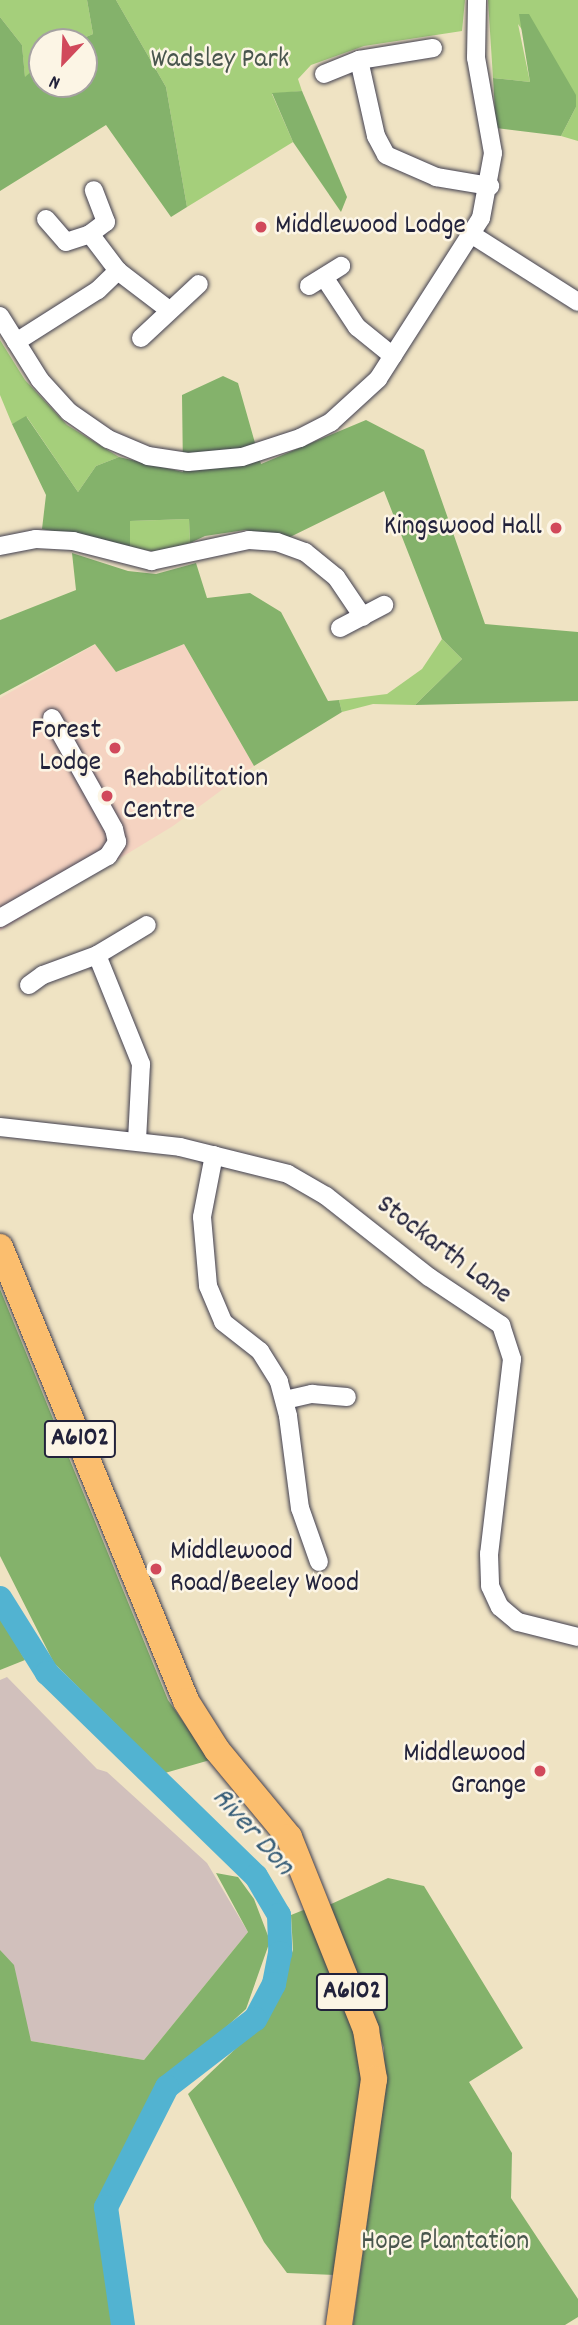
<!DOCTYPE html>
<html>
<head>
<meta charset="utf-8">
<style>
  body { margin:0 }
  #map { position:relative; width:578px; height:2325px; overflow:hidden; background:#efe3c3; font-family:Dekko,sans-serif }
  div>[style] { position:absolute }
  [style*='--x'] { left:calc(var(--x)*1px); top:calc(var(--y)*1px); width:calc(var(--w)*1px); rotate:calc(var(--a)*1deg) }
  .built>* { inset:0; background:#f5d3c1 }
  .industrial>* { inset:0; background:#d1c0bc }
  .green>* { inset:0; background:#a5cf7b }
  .forest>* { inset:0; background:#84b26b }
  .river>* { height:24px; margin:-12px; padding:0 12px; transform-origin:12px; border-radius:12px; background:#52b3d1 }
  .roads { filter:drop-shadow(0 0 2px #413f4f) drop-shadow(0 0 2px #413f4f) }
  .street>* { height:18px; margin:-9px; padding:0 9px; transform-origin:9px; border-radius:9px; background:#fff }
  .primary>* { height:26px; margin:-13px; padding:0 13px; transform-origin:13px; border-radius:13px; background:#fbbe6e }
  .dots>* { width:19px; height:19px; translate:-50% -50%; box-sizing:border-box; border:4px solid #fcf5e5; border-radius:50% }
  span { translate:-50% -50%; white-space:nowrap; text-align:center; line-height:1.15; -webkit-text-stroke:5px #fcf5e5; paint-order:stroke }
  .shield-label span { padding:2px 5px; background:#fcf5e5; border:2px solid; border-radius:5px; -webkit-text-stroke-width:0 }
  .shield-label { font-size:26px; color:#22223b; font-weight:700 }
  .park-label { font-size:28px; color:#49564e }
  .poi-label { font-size:28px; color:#22223b }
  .left { translate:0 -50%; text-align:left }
  .right { translate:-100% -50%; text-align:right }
  .street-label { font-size:28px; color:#22223b }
  .water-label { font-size:30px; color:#355c77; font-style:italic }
  .north { position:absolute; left:28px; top:28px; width:70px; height:70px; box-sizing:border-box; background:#fcf5e5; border:2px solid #a5a1a1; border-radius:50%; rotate:203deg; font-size:19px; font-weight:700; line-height:28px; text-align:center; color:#22223b }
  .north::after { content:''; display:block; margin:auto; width:24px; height:32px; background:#d1495b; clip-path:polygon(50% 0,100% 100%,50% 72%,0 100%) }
</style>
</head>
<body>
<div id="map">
  <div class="built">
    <i style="clip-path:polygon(96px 644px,117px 672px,184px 644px,254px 766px,173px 826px,0 931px,0 698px)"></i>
  </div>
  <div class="industrial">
    <i style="clip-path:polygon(7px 1677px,97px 1769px,107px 1772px,207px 1863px,248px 1932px,144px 2060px,31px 2041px,0 1950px,0 1680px)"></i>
  </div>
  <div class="green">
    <i style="clip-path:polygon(0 0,87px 0,93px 34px,74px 42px,42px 42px,42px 62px,25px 78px,22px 45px,0 17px)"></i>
    <i style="clip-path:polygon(116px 0,465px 0,462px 31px,364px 46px,311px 65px,298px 79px,302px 91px,272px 94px,293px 142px,187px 207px,166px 87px)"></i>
    <i style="clip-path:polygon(488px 0,578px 0,578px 141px,561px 136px,576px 107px,518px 24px,530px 82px,493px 78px)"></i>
    <i style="clip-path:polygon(0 340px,25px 380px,67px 425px,119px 457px,96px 466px,78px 492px,27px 417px,12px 424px,0 395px)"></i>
    <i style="clip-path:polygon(189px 519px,190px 543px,159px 552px,130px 548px,130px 521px)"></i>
    <i style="clip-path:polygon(442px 639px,462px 659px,415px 705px,373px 704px,342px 712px,339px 700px,387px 694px,422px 669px)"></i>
  </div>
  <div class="forest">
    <i style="clip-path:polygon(87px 0,116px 0,166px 87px,187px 207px,171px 217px,106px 125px,0 191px,0 17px,22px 45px,25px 77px,42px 62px,42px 84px,84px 84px,84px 42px,74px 42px,93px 34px)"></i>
    <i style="clip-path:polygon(519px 14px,529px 14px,576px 95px,576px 107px,561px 136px,496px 128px,493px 78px,530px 82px)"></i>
    <i style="clip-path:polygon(302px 91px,347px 197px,341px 212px,293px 142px,272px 93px)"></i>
    <i style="clip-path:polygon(223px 376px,238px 383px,261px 464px,366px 420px,424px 450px,485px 624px,578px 632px,578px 701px,415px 705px,462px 659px,442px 639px,384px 491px,288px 538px,245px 530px,205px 536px,190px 543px,189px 519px,130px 521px,130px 548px,42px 529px,46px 495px,12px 424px,26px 416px,78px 492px,96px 466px,119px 457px,183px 472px,182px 395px)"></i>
    <i style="clip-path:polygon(72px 553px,128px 571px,156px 574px,196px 563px,207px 598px,250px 593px,281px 612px,328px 701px,339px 700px,342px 712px,254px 766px,184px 644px,116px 672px,95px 644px,0 695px,0 620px,76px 590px)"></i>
    <i style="clip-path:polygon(0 1289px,168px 1700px,210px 1760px,165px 1773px,54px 1663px,0 1556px)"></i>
    <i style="clip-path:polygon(0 1616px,25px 1660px,0 1670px)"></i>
    <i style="clip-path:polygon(216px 1873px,238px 1877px,254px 1899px,270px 1941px,246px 2009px,191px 2059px,121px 2159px,113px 2253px,115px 2325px,0 2325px,0 1950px,14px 1965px,31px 2041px,144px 2060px,248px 1932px)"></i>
    <i style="clip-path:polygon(388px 1878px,424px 1886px,523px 2048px,469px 2082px,512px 2153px,511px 2198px,578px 2299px,578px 2317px,565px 2325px,353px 2325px,384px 2097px,384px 2048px,329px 1905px)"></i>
    <i style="clip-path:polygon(311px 1907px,351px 2012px,365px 2077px,335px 2275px,287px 2273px,264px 2242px,188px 2094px,269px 2017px,293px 1950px,291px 1915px)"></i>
  </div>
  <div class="river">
    <i style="--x:0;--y:1598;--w:89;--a:57.9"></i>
    <i style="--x:47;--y:1673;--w:291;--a:44.2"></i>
    <i style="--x:256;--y:1876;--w:45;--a:59.5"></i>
    <i style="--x:279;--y:1915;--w:38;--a:88"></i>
    <i style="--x:280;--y:1953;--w:32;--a:101"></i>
    <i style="--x:274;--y:1984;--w:40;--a:118"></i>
    <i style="--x:255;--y:2019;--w:111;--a:142.3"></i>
    <i style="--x:167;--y:2087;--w:135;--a:116.9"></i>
    <i style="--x:106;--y:2207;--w:119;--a:81.8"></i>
  </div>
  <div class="roads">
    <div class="street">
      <i style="--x:359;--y:60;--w:78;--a:77.4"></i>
      <i style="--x:376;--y:136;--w:21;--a:62"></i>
      <i style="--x:386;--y:155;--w:55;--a:23.7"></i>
      <i style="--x:436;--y:177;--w:55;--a:9.5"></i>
      <i style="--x:324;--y:74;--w:38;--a:-22"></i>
      <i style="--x:359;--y:60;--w:75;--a:-9.2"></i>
      <i style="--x:46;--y:219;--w:30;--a:49"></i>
      <i style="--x:66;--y:242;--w:25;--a:-18"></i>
      <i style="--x:90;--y:234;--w:20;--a:-37"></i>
      <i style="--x:106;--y:222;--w:34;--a:-111"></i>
      <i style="--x:90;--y:234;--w:46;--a:52.9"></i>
      <i style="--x:118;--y:271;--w:64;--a:37.4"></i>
      <i style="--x:474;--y:236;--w:123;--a:32.4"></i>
      <i style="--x:324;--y:277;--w:60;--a:56.6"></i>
      <i style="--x:357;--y:327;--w:46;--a:38.9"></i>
      <i style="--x:309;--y:286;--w:38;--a:-32"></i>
      <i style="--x:0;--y:316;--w:75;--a:58"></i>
      <i style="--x:40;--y:380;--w:43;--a:47.8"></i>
      <i style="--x:69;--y:412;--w:47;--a:34.7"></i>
      <i style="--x:108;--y:439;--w:43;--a:23"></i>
      <i style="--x:148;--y:456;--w:40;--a:8.5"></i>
      <i style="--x:188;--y:462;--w:54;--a:-5.3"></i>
      <i style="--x:242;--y:457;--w:61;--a:-18.1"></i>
      <i style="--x:300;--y:438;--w:35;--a:-27"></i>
      <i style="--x:331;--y:422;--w:64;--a:-42.5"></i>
      <i style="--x:378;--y:379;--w:191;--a:-57.4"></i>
      <i style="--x:481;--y:218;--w:66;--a:-79.5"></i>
      <i style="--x:493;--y:153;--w:97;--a:-100.1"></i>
      <i style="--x:476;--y:58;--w:58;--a:-89"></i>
      <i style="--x:141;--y:338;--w:79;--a:-43"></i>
      <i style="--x:16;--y:342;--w:97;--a:-32.4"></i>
      <i style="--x:98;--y:290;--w:28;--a:-44"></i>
      <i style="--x:0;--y:546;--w:37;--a:-11"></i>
      <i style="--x:36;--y:539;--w:37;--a:3"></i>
      <i style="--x:73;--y:541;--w:81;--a:14.4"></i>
      <i style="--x:151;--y:561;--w:100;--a:-12.1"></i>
      <i style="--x:249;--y:540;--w:28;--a:4"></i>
      <i style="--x:277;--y:542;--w:30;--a:20"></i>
      <i style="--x:305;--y:552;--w:40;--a:39"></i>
      <i style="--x:336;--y:577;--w:48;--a:56"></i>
      <i style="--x:340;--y:628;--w:50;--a:-27.6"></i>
      <i style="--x:0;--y:918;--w:125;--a:-29.9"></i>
      <i style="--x:108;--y:856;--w:17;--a:-57"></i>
      <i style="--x:117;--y:842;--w:13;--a:-103"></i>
      <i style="--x:114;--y:829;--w:127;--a:-119.2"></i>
      <i style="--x:97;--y:955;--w:118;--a:68"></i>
      <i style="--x:141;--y:1064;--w:77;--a:93"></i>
      <i style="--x:29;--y:985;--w:17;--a:-36"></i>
      <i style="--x:43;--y:975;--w:58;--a:-20.3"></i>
      <i style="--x:97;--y:955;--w:58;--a:-31"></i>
      <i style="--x:0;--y:1127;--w:181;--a:6.3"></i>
      <i style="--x:180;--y:1147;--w:111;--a:14"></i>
      <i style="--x:288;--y:1174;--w:44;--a:30.1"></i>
      <i style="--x:326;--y:1196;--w:131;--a:38.2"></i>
      <i style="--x:429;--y:1277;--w:87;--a:33.7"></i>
      <i style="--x:501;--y:1325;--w:36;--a:72"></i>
      <i style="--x:512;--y:1359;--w:196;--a:96.7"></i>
      <i style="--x:489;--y:1554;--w:32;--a:88"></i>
      <i style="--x:490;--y:1586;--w:23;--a:65"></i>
      <i style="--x:500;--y:1607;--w:23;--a:40"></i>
      <i style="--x:518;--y:1622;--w:62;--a:14"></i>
      <i style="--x:214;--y:1155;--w:63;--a:101"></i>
      <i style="--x:202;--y:1217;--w:69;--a:85"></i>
      <i style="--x:208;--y:1286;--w:39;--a:67"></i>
      <i style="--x:223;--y:1322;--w:47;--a:38.1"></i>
      <i style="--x:260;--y:1351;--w:36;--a:58"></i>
      <i style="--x:279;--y:1382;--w:35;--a:75"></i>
      <i style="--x:288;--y:1416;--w:93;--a:82.6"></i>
      <i style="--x:300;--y:1508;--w:57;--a:70.6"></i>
      <i style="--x:285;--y:1400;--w:28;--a:-13"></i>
      <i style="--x:312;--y:1394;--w:35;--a:5"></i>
    </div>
    <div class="primary">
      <i style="--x:0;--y:1247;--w:491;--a:67.7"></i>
      <i style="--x:186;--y:1701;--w:58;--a:57.7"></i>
      <i style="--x:217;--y:1750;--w:113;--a:50.4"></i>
      <i style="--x:289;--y:1837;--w:208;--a:68.2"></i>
      <i style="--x:366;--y:2030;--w:50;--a:80.7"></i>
      <i style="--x:374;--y:2079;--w:248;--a:98.1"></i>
    </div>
  </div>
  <div class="dots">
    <i style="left:261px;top:227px;background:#d1495b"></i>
    <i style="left:556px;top:528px;background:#d1495b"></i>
    <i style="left:115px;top:748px;background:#d1495b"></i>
    <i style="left:107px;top:796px;background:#d1495b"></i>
    <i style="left:156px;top:1569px;background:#d1495b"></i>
    <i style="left:540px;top:1771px;background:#d1495b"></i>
  </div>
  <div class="shield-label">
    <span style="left:80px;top:1439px">A6102</span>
    <span style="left:352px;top:1992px">A6102</span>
  </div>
  <div class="park-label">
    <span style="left:220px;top:61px">Wadsley Park</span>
    <span style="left:445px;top:2243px">Hope Plantation</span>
  </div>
  <div class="poi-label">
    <span class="left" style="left:275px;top:227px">Middlewood Lodge</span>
    <span class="right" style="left:542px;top:528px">Kingswood Hall</span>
    <span class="right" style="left:101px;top:748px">Forest<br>Lodge</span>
    <span class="left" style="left:123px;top:796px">Rehabilitation<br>Centre</span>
    <span class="left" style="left:170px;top:1569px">Middlewood<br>Road/Beeley Wood</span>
    <span class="right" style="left:526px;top:1771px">Middlewood<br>Grange</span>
  </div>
  <div class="street-label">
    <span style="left:443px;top:1251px;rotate:37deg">Stockarth Lane</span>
  </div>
  <div class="water-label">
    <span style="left:251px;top:1833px;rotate:48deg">River Don</span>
  </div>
  <div class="north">N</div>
</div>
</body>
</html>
